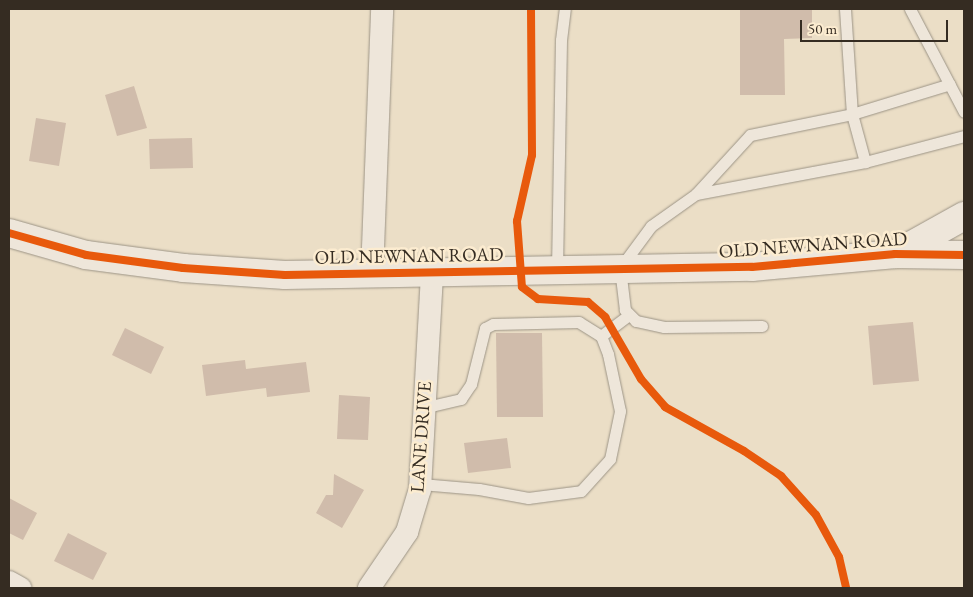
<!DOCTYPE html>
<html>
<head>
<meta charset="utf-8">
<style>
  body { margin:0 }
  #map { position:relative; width:973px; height:597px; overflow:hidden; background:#ebdec6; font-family:"EB Garamond",serif }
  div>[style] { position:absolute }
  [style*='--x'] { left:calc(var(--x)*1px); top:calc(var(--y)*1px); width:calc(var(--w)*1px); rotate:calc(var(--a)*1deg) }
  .building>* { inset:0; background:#d0bcab }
  .roads { filter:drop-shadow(0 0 1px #9c9486) drop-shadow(0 0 1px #9c9486) }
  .lane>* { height:11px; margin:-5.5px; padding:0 5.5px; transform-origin:5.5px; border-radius:5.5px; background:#eee6da }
  .street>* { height:22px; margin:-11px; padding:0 11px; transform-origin:11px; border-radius:11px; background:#eee6da }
  .secondary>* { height:28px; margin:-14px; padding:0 14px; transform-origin:14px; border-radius:14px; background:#eee6da }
  .cycleway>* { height:8px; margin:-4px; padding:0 4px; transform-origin:4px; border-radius:4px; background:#e8590c }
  span { translate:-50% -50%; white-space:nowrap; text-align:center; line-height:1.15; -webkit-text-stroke:5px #fcecd0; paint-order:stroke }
  .street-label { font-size:19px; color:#352c22 }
  .frame { position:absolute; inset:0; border:10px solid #352c22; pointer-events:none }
  .scale { position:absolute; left:800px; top:20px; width:148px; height:22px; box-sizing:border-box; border:2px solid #352c22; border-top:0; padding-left:6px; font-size:15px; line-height:18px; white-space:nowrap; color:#352c22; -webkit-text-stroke:4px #fcecd0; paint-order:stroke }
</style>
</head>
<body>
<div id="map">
  <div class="building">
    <i style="clip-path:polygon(740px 9px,812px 9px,812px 38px,784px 39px,785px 95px,740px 95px)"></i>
    <i style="clip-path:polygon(134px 86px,147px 128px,117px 136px,105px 95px)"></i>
    <i style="clip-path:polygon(36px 118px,66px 123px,59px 166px,29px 161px)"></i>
    <i style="clip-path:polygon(192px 138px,193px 168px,150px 169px,149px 139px)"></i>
    <i style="clip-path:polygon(913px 322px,919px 381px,873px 385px,868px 326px)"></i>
    <i style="clip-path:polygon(125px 328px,164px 347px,151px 374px,112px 355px)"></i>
    <i style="clip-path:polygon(496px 333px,542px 333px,543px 417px,497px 417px)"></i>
    <i style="clip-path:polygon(245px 360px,246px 369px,306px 362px,310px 392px,267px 397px,266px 388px,206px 396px,202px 365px)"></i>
    <i style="clip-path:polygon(339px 395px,370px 397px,368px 440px,337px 439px)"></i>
    <i style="clip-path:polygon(507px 438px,511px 468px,468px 473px,464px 443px)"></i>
    <i style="clip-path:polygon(334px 474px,364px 490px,342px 528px,316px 513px,326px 495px,333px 495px)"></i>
    <i style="clip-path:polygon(9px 498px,37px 513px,23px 540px,9px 533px)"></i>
    <i style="clip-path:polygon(68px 533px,107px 553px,93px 580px,54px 561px)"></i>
  </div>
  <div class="roads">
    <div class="lane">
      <i style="--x:845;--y:9;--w:105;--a:86.2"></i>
      <i style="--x:852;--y:114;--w:50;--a:74.8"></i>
      <i style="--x:910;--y:9;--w:116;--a:62.3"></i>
      <i style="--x:696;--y:194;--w:172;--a:-10.7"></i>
      <i style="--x:865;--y:162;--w:102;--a:-14.7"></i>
      <i style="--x:557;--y:269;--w:229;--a:-89"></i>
      <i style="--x:561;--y:40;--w:31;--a:-83"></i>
      <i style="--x:762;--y:326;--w:98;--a:179.4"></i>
      <i style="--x:664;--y:327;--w:29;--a:-168"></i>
      <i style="--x:636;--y:321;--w:16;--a:-135"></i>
      <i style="--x:625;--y:310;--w:42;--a:-96.8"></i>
      <i style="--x:620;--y:268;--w:52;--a:-53.6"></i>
      <i style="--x:651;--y:226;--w:55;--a:-35.4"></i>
      <i style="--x:696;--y:194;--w:80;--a:-47.5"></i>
      <i style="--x:750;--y:135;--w:104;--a:-11.6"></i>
      <i style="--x:852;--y:114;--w:102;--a:-17"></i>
      <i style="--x:601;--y:336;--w:35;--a:-37"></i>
      <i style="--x:421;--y:484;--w:58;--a:4.9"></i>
      <i style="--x:479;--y:489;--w:50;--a:10.4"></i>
      <i style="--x:528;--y:498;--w:53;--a:-7.5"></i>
      <i style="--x:581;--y:491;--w:43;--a:-47.8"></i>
      <i style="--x:610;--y:459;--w:49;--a:-78.2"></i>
      <i style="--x:620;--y:411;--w:58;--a:-101.9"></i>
      <i style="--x:608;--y:354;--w:19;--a:-111"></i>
      <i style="--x:601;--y:336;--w:26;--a:-148"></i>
      <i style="--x:579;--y:322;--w:86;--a:178.7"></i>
      <i style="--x:493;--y:324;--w:9;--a:153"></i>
      <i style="--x:485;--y:328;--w:58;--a:104"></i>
      <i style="--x:471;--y:384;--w:18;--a:124"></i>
      <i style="--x:461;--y:399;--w:37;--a:167"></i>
    </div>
    <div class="street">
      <i style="--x:372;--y:274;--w:265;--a:-87.8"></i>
      <i style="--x:9;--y:582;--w:13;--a:29"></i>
      <i style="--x:369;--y:588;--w:68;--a:-55.8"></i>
      <i style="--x:407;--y:532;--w:45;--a:-73.2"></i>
      <i style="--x:420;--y:489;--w:215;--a:-86.8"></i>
    </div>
    <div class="secondary">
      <i style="--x:9;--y:233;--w:80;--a:15.9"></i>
      <i style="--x:86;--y:255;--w:98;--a:7.6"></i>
      <i style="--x:183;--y:268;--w:102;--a:3.9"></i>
      <i style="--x:285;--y:275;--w:467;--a:-1"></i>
      <i style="--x:752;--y:267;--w:144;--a:-5.2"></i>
      <i style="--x:895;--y:254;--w:69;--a:0.8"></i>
      <i style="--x:896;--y:254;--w:78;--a:-29.2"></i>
    </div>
  </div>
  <div class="cycleway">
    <i style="--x:531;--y:9;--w:146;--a:89.6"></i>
    <i style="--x:532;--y:155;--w:68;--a:102.8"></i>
    <i style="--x:517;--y:221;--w:66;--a:85.7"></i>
    <i style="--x:522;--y:287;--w:20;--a:37"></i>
    <i style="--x:538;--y:299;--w:50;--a:3.4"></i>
    <i style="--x:588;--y:302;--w:23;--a:41"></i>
    <i style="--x:605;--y:317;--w:72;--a:59.9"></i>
    <i style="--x:641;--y:379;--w:37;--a:49"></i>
    <i style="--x:665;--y:407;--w:90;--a:29.1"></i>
    <i style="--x:744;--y:451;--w:45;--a:34"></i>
    <i style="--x:781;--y:476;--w:52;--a:48.1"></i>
    <i style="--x:816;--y:515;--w:48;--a:61.3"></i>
    <i style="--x:839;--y:557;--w:32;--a:77"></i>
    <i style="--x:9;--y:233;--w:80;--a:15.9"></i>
    <i style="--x:86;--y:255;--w:98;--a:7.6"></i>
    <i style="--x:183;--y:268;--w:102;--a:3.9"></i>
    <i style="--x:285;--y:275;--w:467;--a:-1"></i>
    <i style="--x:752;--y:267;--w:144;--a:-5.2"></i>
    <i style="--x:895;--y:254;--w:69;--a:0.8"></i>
  </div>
  <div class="street-label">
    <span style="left:813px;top:245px;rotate:-4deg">OLD NEWNAN ROAD</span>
    <span style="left:409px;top:256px;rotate:-1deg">OLD NEWNAN ROAD</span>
    <span style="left:421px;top:437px;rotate:-86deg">LANE DRIVE</span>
  </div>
  <div class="frame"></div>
  <div class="scale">50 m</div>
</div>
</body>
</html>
